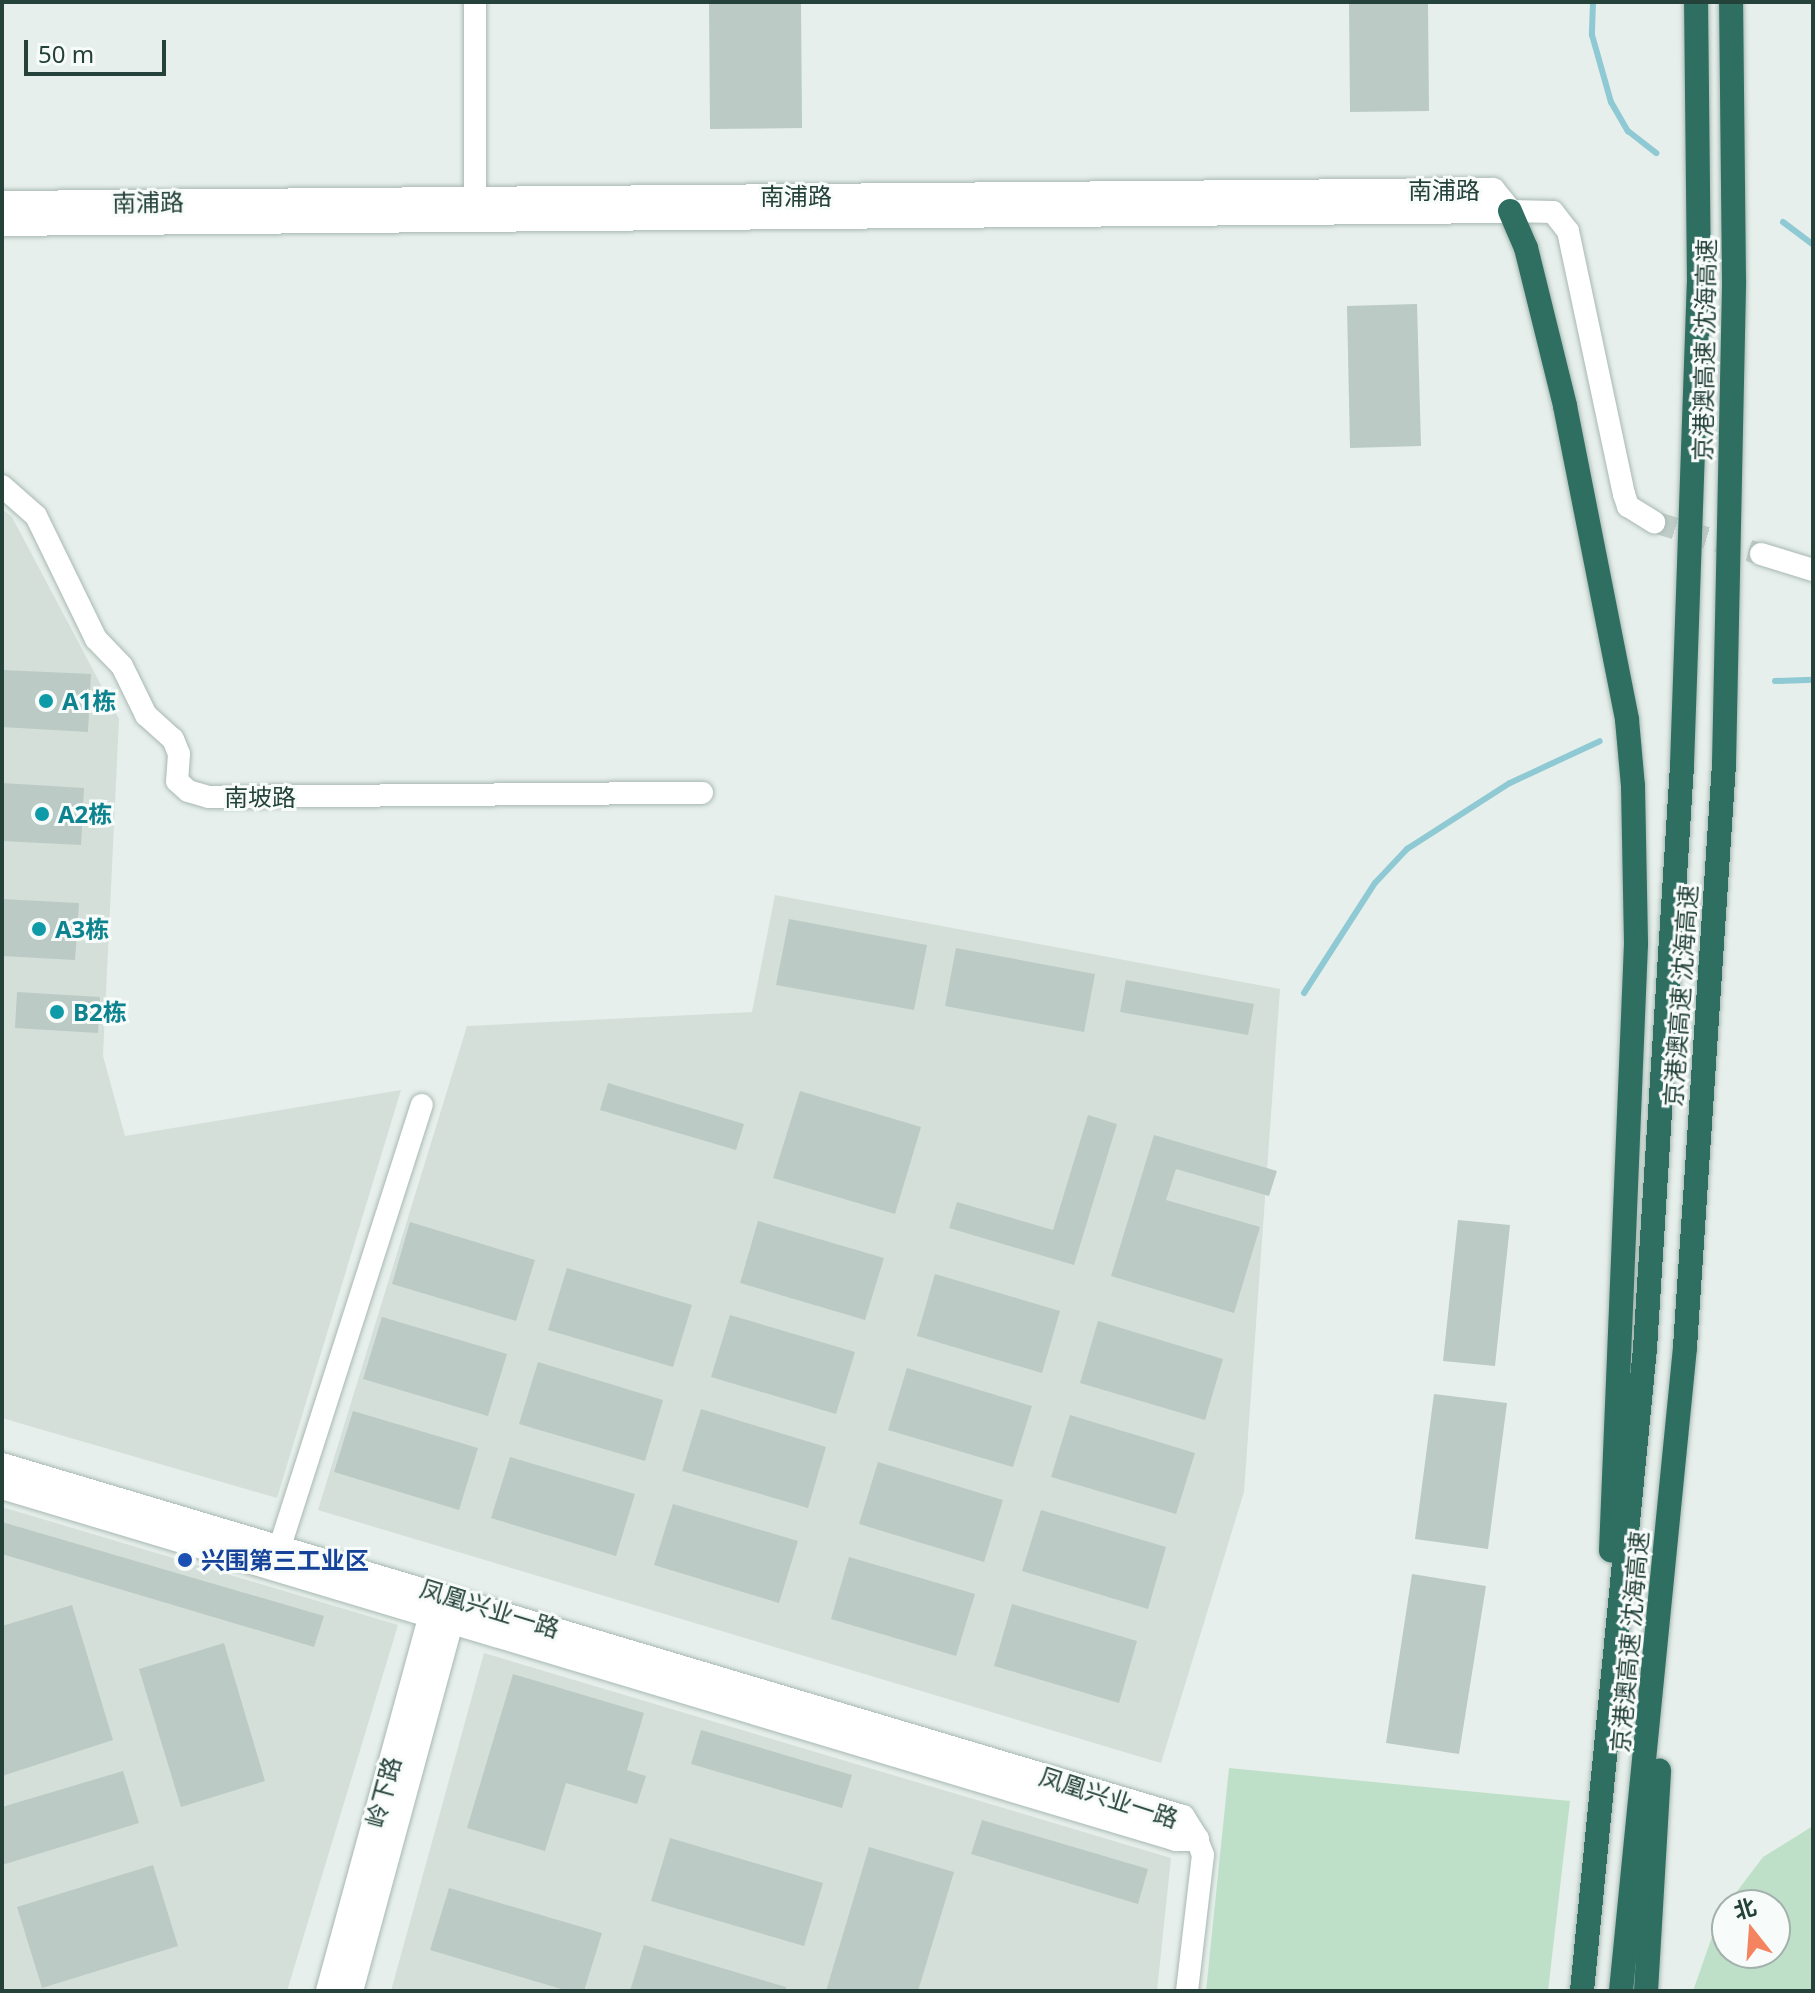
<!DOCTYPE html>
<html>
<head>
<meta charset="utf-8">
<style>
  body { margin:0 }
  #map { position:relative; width:1815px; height:1993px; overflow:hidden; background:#e6efeb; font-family:"Noto Sans","Noto Sans SC",sans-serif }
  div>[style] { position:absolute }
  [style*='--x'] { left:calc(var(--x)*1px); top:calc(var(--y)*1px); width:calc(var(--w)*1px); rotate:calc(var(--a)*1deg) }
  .built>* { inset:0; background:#d4dfda }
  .green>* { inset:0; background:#bfe0c8 }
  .stream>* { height:6px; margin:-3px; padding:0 3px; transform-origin:3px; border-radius:3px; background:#8ec9d4 }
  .building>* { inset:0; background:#bbcac4 }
  .minor-tunnel>* { height:22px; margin-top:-11px; transform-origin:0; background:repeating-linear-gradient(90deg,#bfccc8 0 22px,transparent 0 33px) }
  .roads { filter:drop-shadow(0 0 2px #a8b8b2) drop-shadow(0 0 2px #a8b8b2) }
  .minor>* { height:22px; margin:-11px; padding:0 11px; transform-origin:11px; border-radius:11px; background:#fff }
  .tertiary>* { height:24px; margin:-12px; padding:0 12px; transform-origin:12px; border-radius:12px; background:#fff }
  .motorway>* { height:24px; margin:-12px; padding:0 12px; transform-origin:12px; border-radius:12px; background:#2f6f62 }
  .dots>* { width:22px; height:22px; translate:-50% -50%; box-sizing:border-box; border:4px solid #f7fbf9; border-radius:50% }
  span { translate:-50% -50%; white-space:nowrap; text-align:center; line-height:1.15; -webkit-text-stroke:6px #f7fbf9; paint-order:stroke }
  .street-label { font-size:24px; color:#24423a }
  .culture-label { font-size:24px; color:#0d838f; font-weight:700 }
  .left { translate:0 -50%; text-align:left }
  .transit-label { font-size:24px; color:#164399; font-weight:700 }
  .frame { position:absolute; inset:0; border:4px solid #24423a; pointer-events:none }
  .north { position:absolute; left:1711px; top:1889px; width:80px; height:80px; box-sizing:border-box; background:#f7fbf9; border:2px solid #a3b1ad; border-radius:50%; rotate:343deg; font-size:22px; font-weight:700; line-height:32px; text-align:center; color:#24423a }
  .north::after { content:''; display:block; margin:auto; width:28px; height:36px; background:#f4845f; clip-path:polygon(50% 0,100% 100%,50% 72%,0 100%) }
  .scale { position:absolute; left:24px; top:40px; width:142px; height:36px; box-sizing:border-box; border:4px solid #24423a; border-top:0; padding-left:10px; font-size:24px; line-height:28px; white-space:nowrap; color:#24423a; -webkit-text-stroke:6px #f7fbf9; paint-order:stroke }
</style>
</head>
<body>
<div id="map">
  <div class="built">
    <i style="clip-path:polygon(2px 509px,12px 517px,119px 719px,103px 1056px,125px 1136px,401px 1090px,277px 1498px,2px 1418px)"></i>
    <i style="clip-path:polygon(775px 895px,1280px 989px,1244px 1492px,1161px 1763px,318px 1510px,467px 1026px,752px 1012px)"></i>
    <i style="clip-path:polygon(2px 1507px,398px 1625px,287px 1991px,2px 1991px)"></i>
    <i style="clip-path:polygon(484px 1653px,1171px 1858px,1157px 1991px,391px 1991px)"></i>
  </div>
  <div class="green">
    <i style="clip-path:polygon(1229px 1768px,1570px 1801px,1548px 1991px,1206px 1991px)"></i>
    <i style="clip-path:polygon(evenodd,1813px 1826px,1813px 1991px,1693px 1991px,1720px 1914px,1763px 1857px,1813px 1826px,1727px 1905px,1775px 1905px,1775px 1953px,1727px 1953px,1727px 1905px)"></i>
  </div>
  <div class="stream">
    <i style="--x:1593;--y:2;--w:33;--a:92"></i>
    <i style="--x:1592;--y:35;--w:70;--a:74.2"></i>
    <i style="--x:1611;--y:102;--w:34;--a:60"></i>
    <i style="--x:1628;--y:131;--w:36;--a:38"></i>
    <i style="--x:1783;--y:222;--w:38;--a:37"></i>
    <i style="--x:1775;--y:681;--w:38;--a:-2"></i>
    <i style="--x:1304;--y:993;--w:131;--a:-57.2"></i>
    <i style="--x:1375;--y:883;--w:47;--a:-46.7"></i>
    <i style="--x:1407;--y:849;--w:122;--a:-32.7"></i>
    <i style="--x:1510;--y:783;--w:99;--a:-25"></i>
  </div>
  <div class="building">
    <i style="clip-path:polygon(709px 2px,801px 2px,802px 128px,710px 129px)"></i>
    <i style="clip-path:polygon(1349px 2px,1428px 2px,1429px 111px,1350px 112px)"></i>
    <i style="clip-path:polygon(1417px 304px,1421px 446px,1350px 448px,1347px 306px)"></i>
    <i style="clip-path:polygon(2px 670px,91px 674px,88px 732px,2px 727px)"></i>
    <i style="clip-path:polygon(2px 783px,84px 788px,81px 845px,2px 841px)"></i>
    <i style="clip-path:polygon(2px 899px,79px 903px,75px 960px,2px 956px)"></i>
    <i style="clip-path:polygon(789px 919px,927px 945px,914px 1010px,776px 985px)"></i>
    <i style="clip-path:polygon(956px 948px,1095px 974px,1084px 1032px,945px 1006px)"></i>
    <i style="clip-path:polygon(1126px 980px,1254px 1004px,1248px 1035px,1120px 1012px)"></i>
    <i style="clip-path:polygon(17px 992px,100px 997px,98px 1033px,15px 1028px)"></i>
    <i style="clip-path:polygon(608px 1083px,744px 1124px,736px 1150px,600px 1110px)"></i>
    <i style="clip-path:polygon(800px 1091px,921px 1127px,895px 1214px,773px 1178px)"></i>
    <i style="clip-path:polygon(1088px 1115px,1117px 1124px,1074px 1265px,949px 1228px,957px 1202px,1053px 1230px)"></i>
    <i style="clip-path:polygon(1154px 1135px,1277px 1171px,1269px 1196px,1176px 1169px,1166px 1200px,1260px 1227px,1234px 1313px,1111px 1276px)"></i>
    <i style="clip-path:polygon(1458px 1220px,1510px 1225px,1495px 1366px,1443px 1361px)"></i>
    <i style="clip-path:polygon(758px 1221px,884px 1258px,865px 1320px,740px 1283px)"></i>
    <i style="clip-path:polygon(410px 1222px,535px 1260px,516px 1321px,392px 1284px)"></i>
    <i style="clip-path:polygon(567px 1268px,692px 1305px,673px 1367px,548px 1330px)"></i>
    <i style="clip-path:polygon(935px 1274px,1060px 1311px,1042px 1373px,917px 1336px)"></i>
    <i style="clip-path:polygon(730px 1315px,855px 1352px,836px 1414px,711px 1377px)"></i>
    <i style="clip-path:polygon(382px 1317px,507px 1354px,488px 1416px,363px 1379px)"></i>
    <i style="clip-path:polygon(1098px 1321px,1223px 1359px,1205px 1420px,1080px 1383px)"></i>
    <i style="clip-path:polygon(538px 1362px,663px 1400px,645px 1461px,519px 1424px)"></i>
    <i style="clip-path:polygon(907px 1368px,1032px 1406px,1013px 1467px,888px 1430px)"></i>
    <i style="clip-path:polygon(1434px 1394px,1507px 1403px,1488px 1549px,1415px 1539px)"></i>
    <i style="clip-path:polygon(701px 1409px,826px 1447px,808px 1508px,682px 1471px)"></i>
    <i style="clip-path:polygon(353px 1411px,478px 1448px,459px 1510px,334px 1472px)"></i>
    <i style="clip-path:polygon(1070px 1415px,1195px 1453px,1176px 1514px,1051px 1477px)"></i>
    <i style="clip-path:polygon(510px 1457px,635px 1494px,616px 1556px,491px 1518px)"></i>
    <i style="clip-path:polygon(878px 1462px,1003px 1500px,984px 1562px,859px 1524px)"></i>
    <i style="clip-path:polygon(673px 1504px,798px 1541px,779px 1603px,654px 1565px)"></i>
    <i style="clip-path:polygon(1041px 1510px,1166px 1547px,1148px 1609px,1022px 1571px)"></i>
    <i style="clip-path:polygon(2px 1522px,324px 1616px,314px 1647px,2px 1554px)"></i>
    <i style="clip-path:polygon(849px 1557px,975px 1594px,956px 1656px,831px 1619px)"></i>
    <i style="clip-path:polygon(1412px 1574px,1486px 1586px,1459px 1754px,1386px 1743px)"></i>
    <i style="clip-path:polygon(1012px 1604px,1137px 1641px,1119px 1703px,994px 1666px)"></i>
    <i style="clip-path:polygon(72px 1605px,113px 1740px,2px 1776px,2px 1626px)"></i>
    <i style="clip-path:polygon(224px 1643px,265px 1781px,181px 1807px,139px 1669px)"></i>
    <i style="clip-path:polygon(513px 1674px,644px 1713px,627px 1770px,646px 1776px,637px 1804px,566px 1783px,545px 1851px,467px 1828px)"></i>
    <i style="clip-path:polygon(701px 1730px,852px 1775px,842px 1808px,691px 1764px)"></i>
    <i style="clip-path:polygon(123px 1771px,139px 1823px,2px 1865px,2px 1807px)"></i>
    <i style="clip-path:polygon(982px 1820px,1148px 1869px,1138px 1904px,971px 1854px)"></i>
    <i style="clip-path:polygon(670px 1838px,823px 1883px,804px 1946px,651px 1901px)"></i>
    <i style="clip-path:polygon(869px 1847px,954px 1872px,918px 1991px,826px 1991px)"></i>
    <i style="clip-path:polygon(153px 1865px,178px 1946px,42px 1988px,17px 1907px)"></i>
    <i style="clip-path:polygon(449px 1888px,602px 1933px,584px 1991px,568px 1991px,430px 1950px)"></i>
    <i style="clip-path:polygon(644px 1945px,786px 1987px,786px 1991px,630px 1991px)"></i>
  </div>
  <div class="minor-tunnel">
    <i style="--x:1654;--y:522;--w:112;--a:16.7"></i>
  </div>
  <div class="roads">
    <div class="minor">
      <i style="--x:475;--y:199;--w:197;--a:-90"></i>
      <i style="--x:1510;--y:211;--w:43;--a:1.3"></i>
      <i style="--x:1553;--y:212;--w:24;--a:52"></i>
      <i style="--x:1568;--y:231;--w:269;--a:78"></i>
      <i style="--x:1624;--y:494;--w:13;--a:72"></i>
      <i style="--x:1628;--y:506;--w:31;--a:32"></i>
      <i style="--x:2;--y:486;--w:45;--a:41.4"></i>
      <i style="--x:36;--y:516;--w:137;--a:64"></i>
      <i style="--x:96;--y:639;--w:37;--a:46"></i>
      <i style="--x:122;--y:666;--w:55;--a:63.9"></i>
      <i style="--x:146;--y:715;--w:36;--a:42"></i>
      <i style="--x:173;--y:739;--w:16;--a:68"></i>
      <i style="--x:179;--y:754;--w:27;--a:94"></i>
      <i style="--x:177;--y:781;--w:15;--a:42"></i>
      <i style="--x:188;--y:791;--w:22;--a:16"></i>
      <i style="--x:209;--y:797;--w:493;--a:-0.5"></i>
      <i style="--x:1761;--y:554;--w:54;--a:17.1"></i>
      <i style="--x:275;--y:1562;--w:480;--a:-72.2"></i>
      <i style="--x:1187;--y:1991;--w:137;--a:-83.3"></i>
      <i style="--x:1203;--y:1855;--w:17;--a:-111"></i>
    </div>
    <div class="tertiary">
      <i style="--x:2;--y:203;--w:1491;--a:-0.5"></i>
      <i style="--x:1493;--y:190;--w:27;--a:51"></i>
      <i style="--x:1510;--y:211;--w:1508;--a:179.51"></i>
      <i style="--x:2;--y:1465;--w:1232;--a:16.6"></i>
      <i style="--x:1183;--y:1817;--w:26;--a:58"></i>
      <i style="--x:2;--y:1487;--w:1226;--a:16.69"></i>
      <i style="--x:1176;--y:1839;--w:21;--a:0"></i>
      <i style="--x:328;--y:1991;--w:406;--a:-74.7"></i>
      <i style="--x:351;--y:1991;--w:398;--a:-74.8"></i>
    </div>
    <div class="motorway">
      <i style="--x:1510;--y:211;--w:40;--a:66.6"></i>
      <i style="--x:1526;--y:248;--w:163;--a:76.1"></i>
      <i style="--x:1565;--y:406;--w:320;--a:78.8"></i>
      <i style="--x:1627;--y:720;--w:66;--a:84.8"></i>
      <i style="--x:1633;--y:786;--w:158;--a:88.9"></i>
      <i style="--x:1636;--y:944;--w:607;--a:92.36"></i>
      <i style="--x:1582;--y:1991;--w:645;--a:-84.4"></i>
      <i style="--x:1645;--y:1349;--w:585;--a:-86.37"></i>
      <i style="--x:1682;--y:765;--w:482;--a:-88"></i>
      <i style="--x:1699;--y:283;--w:281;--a:-90.6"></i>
      <i style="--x:1621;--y:1991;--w:647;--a:-84.32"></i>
      <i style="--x:1685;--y:1347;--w:584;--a:-86.17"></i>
      <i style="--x:1724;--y:764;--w:483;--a:-88.8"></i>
      <i style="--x:1734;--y:281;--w:279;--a:-90.6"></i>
      <i style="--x:1646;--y:1991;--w:221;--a:-86.6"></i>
    </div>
  </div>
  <div class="dots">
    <i style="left:46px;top:701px;background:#0f9aa8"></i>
    <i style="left:42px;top:814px;background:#0f9aa8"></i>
    <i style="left:39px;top:929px;background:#0f9aa8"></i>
    <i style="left:57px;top:1012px;background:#0f9aa8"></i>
    <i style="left:185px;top:1560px;background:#1a4fb4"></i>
  </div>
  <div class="street-label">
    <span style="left:1444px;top:190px">南浦路</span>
    <span style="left:796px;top:196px">南浦路</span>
    <span style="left:148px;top:202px;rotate:-1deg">南浦路</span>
    <span style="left:1704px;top:350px;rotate:-89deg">京港澳高速 沈海高速</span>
    <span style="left:260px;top:797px">南坡路</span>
    <span style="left:1680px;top:996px;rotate:-86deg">京港澳高速 沈海高速</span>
    <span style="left:490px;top:1608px;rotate:17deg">凤凰兴业一路</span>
    <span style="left:1629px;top:1642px;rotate:-85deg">京港澳高速 沈海高速</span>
    <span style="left:383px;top:1792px;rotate:-75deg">岭下路</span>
    <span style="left:1109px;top:1797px;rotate:18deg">凤凰兴业一路</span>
  </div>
  <div class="culture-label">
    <span class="left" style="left:62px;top:701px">A1栋</span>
    <span class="left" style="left:58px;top:814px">A2栋</span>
    <span class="left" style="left:55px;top:929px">A3栋</span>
    <span class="left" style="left:73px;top:1012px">B2栋</span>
  </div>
  <div class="transit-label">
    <span class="left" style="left:201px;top:1560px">兴围第三工业区</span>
  </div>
  <div class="frame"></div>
  <div class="north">北</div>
  <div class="scale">50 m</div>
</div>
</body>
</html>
